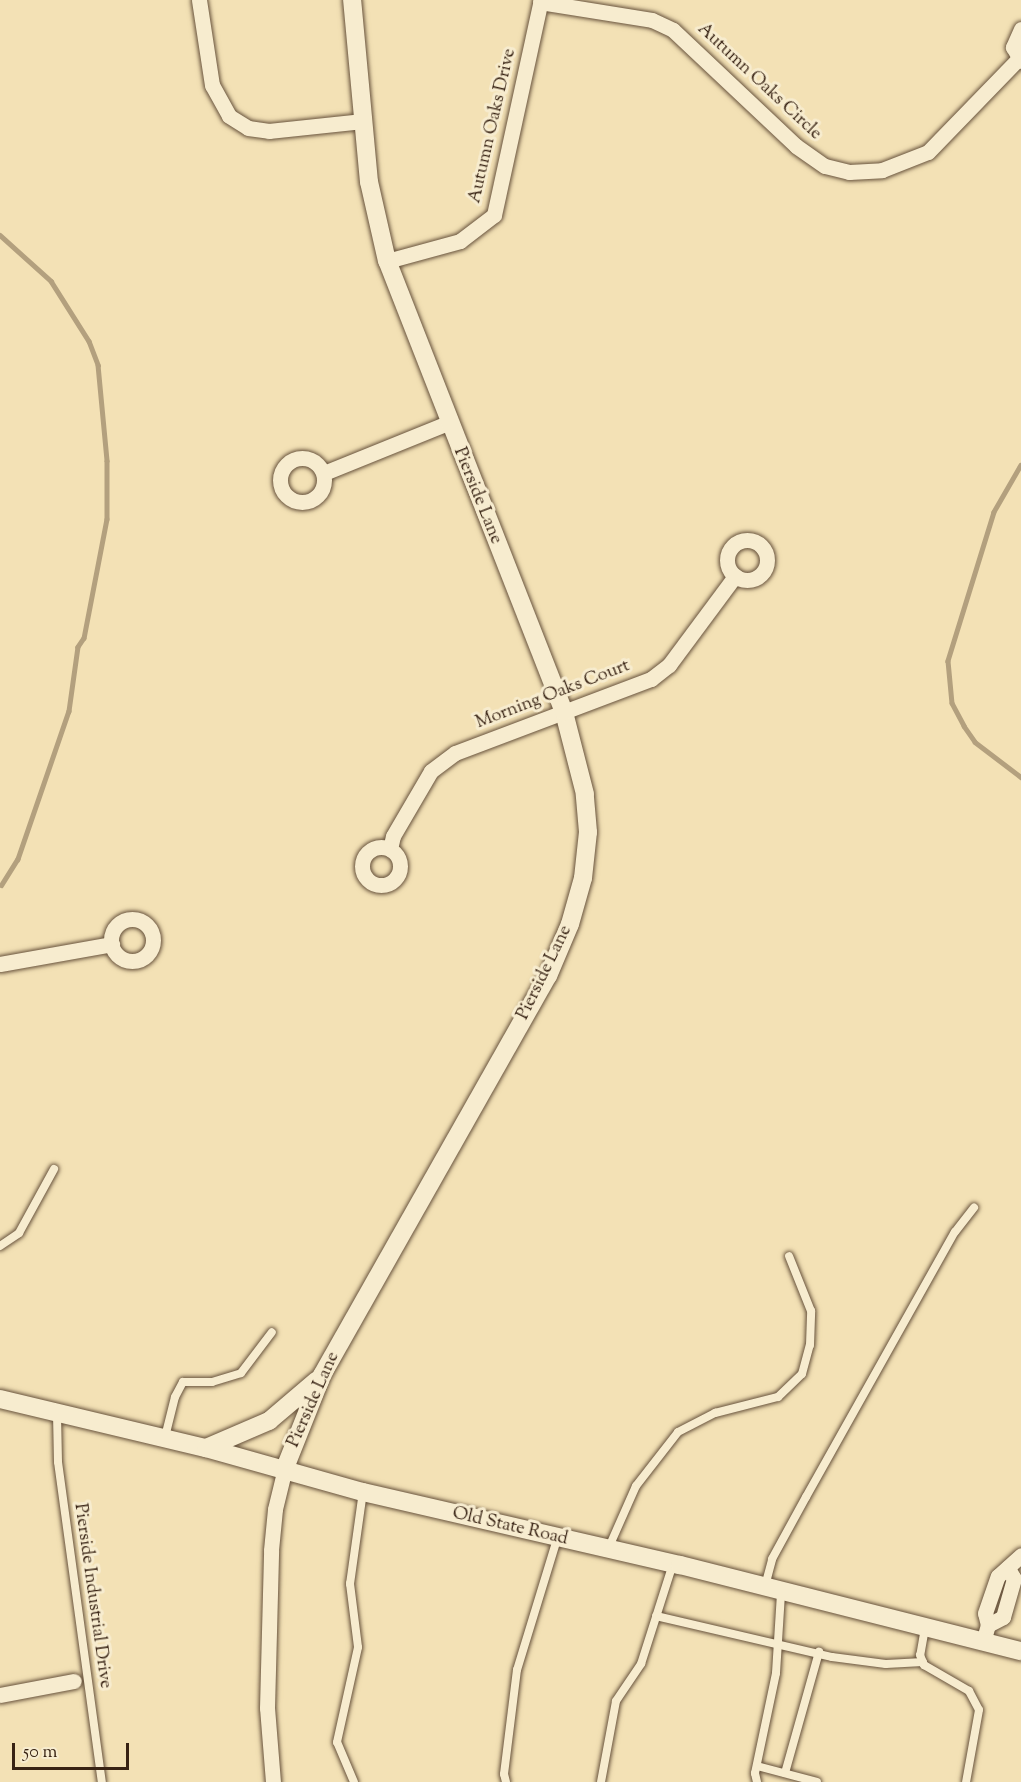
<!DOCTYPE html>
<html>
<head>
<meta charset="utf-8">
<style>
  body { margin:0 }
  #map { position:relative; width:1021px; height:1782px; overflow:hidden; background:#f3e1b5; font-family:"Sorts Mill Goudy",serif }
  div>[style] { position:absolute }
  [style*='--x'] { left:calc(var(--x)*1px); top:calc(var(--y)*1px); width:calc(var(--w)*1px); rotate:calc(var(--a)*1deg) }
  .stream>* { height:4.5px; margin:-2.25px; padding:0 2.25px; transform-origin:2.25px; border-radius:2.25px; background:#b3a07e }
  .roads { filter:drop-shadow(0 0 2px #67523c) drop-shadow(0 0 2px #67523c) }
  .service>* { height:8px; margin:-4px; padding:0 4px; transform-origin:4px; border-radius:4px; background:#f7eccf }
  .minor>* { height:15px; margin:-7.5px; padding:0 7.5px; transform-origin:7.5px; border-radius:7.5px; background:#f7eccf }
  .minor>.ring { margin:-7.5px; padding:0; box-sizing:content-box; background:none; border:15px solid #f7eccf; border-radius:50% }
  .tertiary>* { height:18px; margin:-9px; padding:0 9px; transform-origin:9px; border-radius:9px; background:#f7eccf }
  span { translate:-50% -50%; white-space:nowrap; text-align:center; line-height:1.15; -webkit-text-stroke:6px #f7eccf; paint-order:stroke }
  .street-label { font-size:18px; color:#382314 }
  .scale { position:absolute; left:12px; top:1743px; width:117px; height:27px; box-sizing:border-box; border:3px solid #382314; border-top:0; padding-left:8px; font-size:18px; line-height:21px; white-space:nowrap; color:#382314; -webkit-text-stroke:4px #f7eccf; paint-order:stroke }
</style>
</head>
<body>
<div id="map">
  <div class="stream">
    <i style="--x:0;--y:235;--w:69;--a:42"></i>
    <i style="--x:51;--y:281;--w:71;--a:57.7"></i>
    <i style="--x:89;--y:341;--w:26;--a:69"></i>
    <i style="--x:98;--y:365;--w:96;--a:84.6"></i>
    <i style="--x:107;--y:461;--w:58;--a:90"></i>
    <i style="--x:107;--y:519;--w:121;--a:100.9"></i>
    <i style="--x:84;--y:638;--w:11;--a:124"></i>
    <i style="--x:78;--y:647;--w:65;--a:98"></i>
    <i style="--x:69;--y:711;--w:157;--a:109"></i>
    <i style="--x:18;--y:859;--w:31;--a:122"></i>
    <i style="--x:1021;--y:465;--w:54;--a:119.9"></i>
    <i style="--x:994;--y:512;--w:156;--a:107.2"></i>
    <i style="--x:948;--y:661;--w:42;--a:84.6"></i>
    <i style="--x:952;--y:703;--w:26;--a:62"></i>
    <i style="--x:964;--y:726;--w:19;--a:55"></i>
    <i style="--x:975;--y:742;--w:58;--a:37.3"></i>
  </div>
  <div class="roads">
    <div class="service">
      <i style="--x:0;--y:1246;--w:23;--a:-34"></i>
      <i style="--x:19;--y:1233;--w:73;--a:-61.3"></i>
      <i style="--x:57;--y:1414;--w:48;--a:88.8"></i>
      <i style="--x:58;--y:1462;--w:323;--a:82.2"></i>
      <i style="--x:165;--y:1437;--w:41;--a:-76"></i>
      <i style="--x:175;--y:1397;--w:17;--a:-62"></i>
      <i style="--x:183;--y:1382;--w:29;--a:0"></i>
      <i style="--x:212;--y:1382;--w:30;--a:-17"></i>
      <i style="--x:241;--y:1373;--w:51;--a:-52.9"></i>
      <i style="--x:609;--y:1547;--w:67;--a:-66.1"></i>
      <i style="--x:636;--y:1486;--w:68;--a:-52.1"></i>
      <i style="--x:678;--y:1432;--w:42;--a:-27.2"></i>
      <i style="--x:715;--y:1413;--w:65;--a:-14.3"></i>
      <i style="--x:778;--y:1397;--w:33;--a:-44"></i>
      <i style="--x:802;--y:1374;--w:30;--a:-75"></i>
      <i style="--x:810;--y:1345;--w:34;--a:-88"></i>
      <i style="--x:811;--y:1311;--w:59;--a:-111.8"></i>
      <i style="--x:765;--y:1586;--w:28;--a:-75"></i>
      <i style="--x:772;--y:1559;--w:71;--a:-61.3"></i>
      <i style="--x:806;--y:1497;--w:304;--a:-60.7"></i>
      <i style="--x:955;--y:1232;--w:31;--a:-52"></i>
      <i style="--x:656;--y:1616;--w:181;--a:13.1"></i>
      <i style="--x:832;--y:1657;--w:54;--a:7.4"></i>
      <i style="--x:886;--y:1664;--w:37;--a:-3"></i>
      <i style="--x:925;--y:1628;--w:27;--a:100"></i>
      <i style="--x:920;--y:1655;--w:11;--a:68"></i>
      <i style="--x:924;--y:1665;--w:52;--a:30"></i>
      <i style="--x:969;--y:1691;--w:21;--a:62"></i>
      <i style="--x:979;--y:1710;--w:73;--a:100.2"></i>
      <i style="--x:757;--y:1766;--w:62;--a:14.9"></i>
      <i style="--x:785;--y:1773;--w:126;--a:-74.3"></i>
      <i style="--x:354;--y:1782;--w:43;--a:-113"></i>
      <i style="--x:337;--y:1742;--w:97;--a:-77.5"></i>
      <i style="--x:358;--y:1647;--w:64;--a:-97.2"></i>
      <i style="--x:350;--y:1584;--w:93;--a:-82"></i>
      <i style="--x:506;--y:1782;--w:8;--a:-104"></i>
      <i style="--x:504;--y:1774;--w:105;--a:-82.9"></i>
      <i style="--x:517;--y:1670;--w:137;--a:-73"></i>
      <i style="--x:601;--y:1782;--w:82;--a:-79.5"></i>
      <i style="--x:616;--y:1701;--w:45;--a:-56"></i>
      <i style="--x:641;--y:1664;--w:105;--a:-72.3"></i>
      <i style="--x:757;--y:1782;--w:9;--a:-103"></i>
      <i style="--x:755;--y:1773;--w:102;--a:-78.1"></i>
      <i style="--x:776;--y:1673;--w:80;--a:-86.4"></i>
    </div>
    <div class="minor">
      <i style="--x:199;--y:0;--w:86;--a:81.3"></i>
      <i style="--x:212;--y:85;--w:35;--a:61"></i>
      <i style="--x:229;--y:116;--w:22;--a:32"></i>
      <i style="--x:248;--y:128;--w:21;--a:8"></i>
      <i style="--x:269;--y:131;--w:94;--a:-6.1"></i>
      <i style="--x:540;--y:2;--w:113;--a:9.1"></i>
      <i style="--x:652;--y:20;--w:23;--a:25"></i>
      <i style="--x:673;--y:30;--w:169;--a:43.3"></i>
      <i style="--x:796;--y:146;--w:35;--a:35"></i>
      <i style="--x:825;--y:166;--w:25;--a:14"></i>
      <i style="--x:849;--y:172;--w:33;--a:-3"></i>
      <i style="--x:882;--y:170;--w:49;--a:-21.4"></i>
      <i style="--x:928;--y:152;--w:129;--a:-45.9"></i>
      <i style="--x:1021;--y:29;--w:20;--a:114"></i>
      <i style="--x:1013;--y:47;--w:16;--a:60"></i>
      <i style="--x:387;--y:261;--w:76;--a:-15.3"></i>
      <i style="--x:460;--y:241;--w:43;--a:-37.4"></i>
      <i style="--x:494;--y:215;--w:220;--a:-77.7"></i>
      <i class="ring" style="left:280px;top:458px;width:29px;height:29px"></i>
      <i style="--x:324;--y:473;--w:134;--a:-22"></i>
      <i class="ring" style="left:727px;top:540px;width:25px;height:25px"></i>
      <i class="ring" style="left:362px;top:847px;width:23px;height:23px"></i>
      <i style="--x:390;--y:849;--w:13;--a:-77"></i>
      <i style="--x:393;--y:836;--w:75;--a:-59.7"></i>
      <i style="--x:431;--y:771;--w:30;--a:-37"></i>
      <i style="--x:455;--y:753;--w:210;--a:-20.7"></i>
      <i style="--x:651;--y:679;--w:23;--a:-38"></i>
      <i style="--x:669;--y:665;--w:111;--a:-53.4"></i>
      <i class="ring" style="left:111px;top:919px;width:27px;height:27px"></i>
      <i style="--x:0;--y:964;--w:114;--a:-10.1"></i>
      <i style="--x:988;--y:1625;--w:17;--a:-28"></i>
      <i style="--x:1003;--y:1617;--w:40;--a:-74"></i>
      <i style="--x:1014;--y:1579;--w:13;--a:-119"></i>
      <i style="--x:983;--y:1642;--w:18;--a:-74"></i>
      <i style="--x:988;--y:1625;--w:12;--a:-104"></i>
      <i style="--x:985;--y:1613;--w:39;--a:-71"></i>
      <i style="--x:998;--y:1576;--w:31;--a:-42"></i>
      <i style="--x:0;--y:1695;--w:75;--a:-10.7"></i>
      <i style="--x:273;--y:1782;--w:74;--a:-94.6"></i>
      <i style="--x:267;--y:1708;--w:158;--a:-88.5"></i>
      <i style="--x:271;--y:1550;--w:41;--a:-84.4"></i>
      <i style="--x:275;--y:1509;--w:42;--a:-76.3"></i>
    </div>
    <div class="tertiary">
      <i style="--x:0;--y:1399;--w:212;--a:13.4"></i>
      <i style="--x:206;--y:1448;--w:163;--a:15.7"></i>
      <i style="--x:363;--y:1492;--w:325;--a:13"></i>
      <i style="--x:680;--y:1565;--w:352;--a:14.2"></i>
      <i style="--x:206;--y:1448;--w:69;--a:-23.2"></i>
      <i style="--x:269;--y:1421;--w:62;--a:-40.4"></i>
      <i style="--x:285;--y:1468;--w:100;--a:-68.3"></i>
      <i style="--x:322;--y:1375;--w:459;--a:-60.5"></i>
      <i style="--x:548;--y:976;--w:56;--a:-67.1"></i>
      <i style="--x:570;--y:924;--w:48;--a:-74.2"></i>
      <i style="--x:583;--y:878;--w:46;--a:-83.8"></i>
      <i style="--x:588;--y:832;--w:38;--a:-95"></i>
      <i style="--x:585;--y:794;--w:85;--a:-104.4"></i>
      <i style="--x:564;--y:712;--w:484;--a:-111.4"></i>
      <i style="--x:387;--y:261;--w:81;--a:-102.8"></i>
      <i style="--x:369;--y:182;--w:183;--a:-95.3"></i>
    </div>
  </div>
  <div class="street-label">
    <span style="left:759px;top:82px;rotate:43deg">Autumn Oaks Circle</span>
    <span style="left:493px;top:126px;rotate:-77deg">Autumn Oaks Drive</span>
    <span style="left:477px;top:496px;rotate:68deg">Pierside Lane</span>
    <span style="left:553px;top:695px;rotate:-21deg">Morning Oaks Court</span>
    <span style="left:545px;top:973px;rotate:-64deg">Pierside Lane</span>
    <span style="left:314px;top:1400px;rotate:-66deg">Pierside Lane</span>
    <span style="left:510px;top:1527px;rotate:13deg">Old State Road</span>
    <span style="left:92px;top:1596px;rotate:82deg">Pierside Industrial Drive</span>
  </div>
  <div class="scale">50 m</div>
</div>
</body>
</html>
